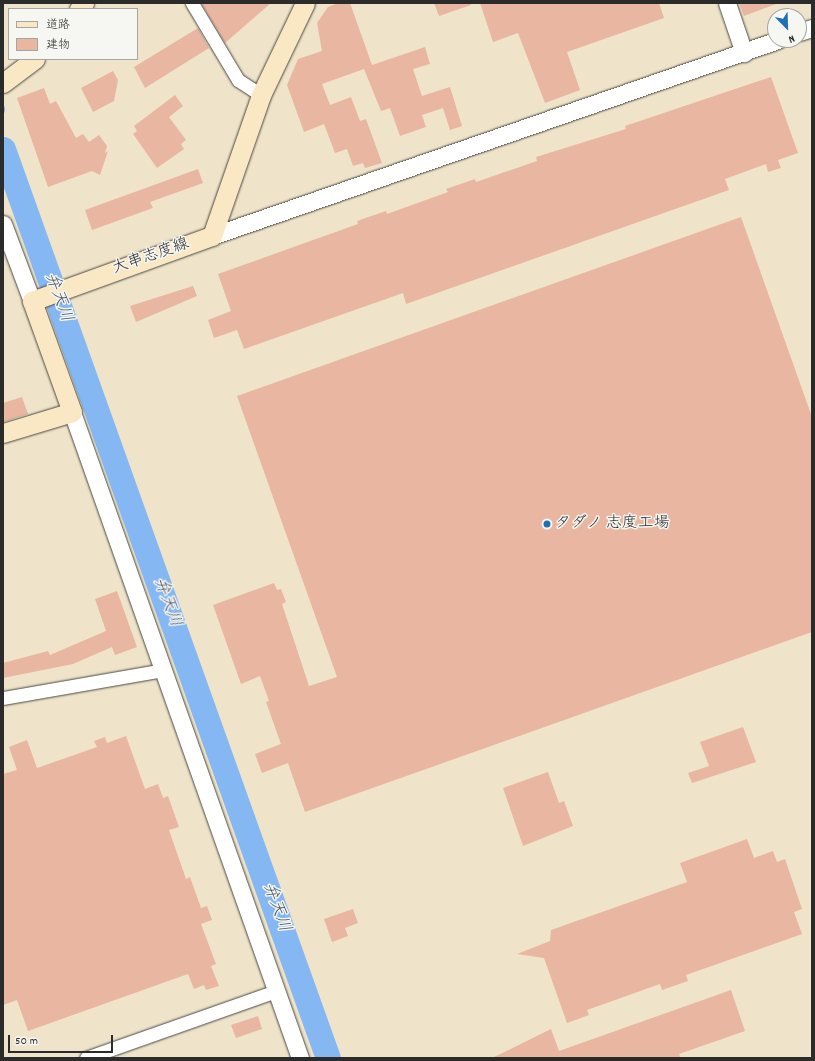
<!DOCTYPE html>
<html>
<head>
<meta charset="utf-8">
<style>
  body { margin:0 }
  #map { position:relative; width:815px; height:1061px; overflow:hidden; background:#efe4c9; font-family:Dekko,"Klee One",sans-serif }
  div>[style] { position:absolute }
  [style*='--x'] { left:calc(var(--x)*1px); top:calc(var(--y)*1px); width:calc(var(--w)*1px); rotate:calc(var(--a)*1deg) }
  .stream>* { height:4px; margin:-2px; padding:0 2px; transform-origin:2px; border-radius:2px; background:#85b8f2 }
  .river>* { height:25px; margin:-12.5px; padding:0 12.5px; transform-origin:12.5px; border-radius:12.5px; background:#85b8f2 }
  .building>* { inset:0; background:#e8b6a1 }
  .roads { filter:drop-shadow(0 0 1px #484743) drop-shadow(0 0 1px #484743) }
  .minor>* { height:13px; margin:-6.5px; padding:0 6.5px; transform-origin:6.5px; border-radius:6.5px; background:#fff }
  .tertiary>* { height:17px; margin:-8.5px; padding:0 8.5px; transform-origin:8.5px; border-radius:8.5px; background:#fff }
  .secondary>* { height:19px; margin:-9.5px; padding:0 9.5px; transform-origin:9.5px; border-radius:9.5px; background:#fae7c3 }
  .dots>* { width:11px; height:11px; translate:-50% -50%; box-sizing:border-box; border:2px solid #f6f6f2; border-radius:50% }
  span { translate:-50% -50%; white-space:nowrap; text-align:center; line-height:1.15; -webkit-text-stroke:3px #f6f6f2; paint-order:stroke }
  .street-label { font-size:16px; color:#2b2b2b }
  .poi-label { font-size:16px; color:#2b2b2b }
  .left { translate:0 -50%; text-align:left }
  .water-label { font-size:17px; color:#465567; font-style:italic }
  .frame { position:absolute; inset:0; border:4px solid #2b2b2b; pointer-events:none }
  .legend { position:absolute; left:8px; top:8px; width:130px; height:52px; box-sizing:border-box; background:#f6f6f2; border:1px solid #a5a5a2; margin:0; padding:5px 7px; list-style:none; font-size:12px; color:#2b2b2b }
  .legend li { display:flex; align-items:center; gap:8px; height:20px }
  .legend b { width:20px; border:1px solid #a5a5a2 }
  .north { position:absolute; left:767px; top:8px; width:40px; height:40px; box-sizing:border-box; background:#f6f6f2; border:1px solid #a5a5a2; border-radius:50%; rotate:157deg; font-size:11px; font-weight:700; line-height:16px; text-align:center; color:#2b2b2b }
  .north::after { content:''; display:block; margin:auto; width:14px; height:18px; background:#1f6fb2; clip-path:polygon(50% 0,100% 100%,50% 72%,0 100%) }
  .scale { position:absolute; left:8px; top:1035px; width:105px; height:18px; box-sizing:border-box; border:2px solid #2b2b2b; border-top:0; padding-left:5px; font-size:12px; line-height:14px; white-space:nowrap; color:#2b2b2b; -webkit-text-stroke:3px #f6f6f2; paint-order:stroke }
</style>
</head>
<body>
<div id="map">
  <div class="stream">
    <i style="--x:3;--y:108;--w:3;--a:90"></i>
  </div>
  <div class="river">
    <i style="--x:3;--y:149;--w:965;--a:70.33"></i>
  </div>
  <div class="building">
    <i style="clip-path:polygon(201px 3px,271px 3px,225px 43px)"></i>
    <i style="clip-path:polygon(338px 3px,350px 3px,372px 65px,425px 47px,430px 64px,413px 69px,422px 96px,450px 87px,462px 126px,450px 130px,443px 108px,422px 115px,426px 127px,400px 136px,390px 108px,381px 111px,364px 69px,322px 84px,330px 105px,351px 97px,360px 121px,366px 119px,382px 163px,365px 168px,363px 163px,353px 166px,347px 149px,335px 153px,324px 124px,304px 132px,287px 85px,298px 59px,322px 51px,317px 23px,328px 7px)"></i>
    <i style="clip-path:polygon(434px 3px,471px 3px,471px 5px,439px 16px)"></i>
    <i style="clip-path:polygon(480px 3px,659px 3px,664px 18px,567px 52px,580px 90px,545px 103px,518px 33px,493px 42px)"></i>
    <i style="clip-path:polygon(739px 3px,776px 3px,776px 4px,744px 16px)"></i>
    <i style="clip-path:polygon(198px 28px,209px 48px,145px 88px,134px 67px)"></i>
    <i style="clip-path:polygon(113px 71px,118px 80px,114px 101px,93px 112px,81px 88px)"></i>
    <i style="clip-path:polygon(771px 77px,798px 153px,778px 160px,781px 168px,768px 172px,766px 164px,725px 179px,729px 190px,406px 304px,403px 293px,244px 349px,237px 330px,214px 338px,208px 320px,231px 311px,218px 274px,358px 224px,357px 221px,386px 211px,387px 214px,448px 192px,446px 189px,475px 179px,476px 182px,537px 161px,536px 157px,626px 129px,625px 126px)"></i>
    <i style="clip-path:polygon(44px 88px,50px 104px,56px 101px,76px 138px,83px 134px,89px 142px,99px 135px,107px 146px,105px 153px,108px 151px,100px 175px,92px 171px,48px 187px,17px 98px)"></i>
    <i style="clip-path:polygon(175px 95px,183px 106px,169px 117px,186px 140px,181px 144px,184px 149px,157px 168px,133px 134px,137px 131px,134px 126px)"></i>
    <i style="clip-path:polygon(198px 169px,203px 183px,150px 202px,153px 208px,92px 230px,85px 210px)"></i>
    <i style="clip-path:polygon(741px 217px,812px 417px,812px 632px,305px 812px,288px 763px,262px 773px,255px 754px,281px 744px,266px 702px,269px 701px,260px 676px,241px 684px,213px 605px,274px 583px,277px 590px,281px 589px,286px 602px,282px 604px,309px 686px,337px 677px,237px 396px)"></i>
    <i style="clip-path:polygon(193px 286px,197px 296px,136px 322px,130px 306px)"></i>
    <i style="clip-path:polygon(22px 397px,28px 414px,3px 422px,3px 403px)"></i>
    <i style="clip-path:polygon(117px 591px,137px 647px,115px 655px,112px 647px,73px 664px,3px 678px,3px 663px,48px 651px,50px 655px,106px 631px,95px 599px)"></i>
    <i style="clip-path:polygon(743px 727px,756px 762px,692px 783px,688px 773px,709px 766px,700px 742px)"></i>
    <i style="clip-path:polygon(126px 736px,145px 789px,158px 784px,163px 798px,168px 796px,179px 827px,169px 830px,186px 879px,190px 877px,201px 908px,207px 906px,212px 920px,201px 924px,216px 964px,211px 966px,219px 986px,206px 990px,204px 985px,194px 989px,188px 974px,28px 1031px,17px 1000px,3px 1005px,3px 774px,17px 770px,9px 747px,27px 740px,37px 768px,97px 747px,94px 741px,105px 737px,107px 743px)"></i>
    <i style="clip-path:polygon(548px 772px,559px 803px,564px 801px,573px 826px,523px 846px,503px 788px)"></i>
    <i style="clip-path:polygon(747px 839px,754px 858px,773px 851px,777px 862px,785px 859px,802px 909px,794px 912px,802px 934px,686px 975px,688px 981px,662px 990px,660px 984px,587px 1010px,589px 1015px,567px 1023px,544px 958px,517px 954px,550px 941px,551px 930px,687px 882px,680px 863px)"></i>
    <i style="clip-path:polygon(353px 909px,358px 923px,345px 928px,348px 936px,332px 942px,324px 919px)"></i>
    <i style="clip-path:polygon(731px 990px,745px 1031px,679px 1054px,681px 1058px,492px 1058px,551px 1029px,559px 1051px)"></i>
    <i style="clip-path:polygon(258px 1016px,262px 1029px,236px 1038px,231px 1025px)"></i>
  </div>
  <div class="roads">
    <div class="minor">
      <i style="--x:192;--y:3;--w:90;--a:59.1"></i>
      <i style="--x:238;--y:80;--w:27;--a:33"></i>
      <i style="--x:3;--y:698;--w:163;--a:-9.9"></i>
      <i style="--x:86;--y:1058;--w:201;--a:-19.4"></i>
    </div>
    <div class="tertiary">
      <i style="--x:727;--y:3;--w:53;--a:71.2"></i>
      <i style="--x:799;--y:32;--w:14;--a:-17"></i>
      <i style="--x:3;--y:224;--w:82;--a:69.4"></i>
      <i style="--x:212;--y:236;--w:599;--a:-19.1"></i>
      <i style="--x:72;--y:412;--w:685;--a:70.56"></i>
    </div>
    <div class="secondary">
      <i style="--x:79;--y:9;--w:8;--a:-50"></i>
      <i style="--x:3;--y:83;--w:40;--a:-37"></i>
      <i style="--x:3;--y:433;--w:72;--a:-16.9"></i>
      <i style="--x:72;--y:412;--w:118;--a:-109.8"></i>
      <i style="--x:32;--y:301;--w:191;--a:-19.9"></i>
      <i style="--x:212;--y:236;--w:149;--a:-70.8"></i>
      <i style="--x:261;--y:95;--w:102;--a:-64.4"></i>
    </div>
  </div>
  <div class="dots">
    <i style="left:547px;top:524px;background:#1f6fb2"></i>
  </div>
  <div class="street-label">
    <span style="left:151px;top:257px;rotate:-19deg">大串志度線</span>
  </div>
  <div class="poi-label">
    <span class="left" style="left:555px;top:524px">タダノ 志度工場</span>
  </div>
  <div class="water-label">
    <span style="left:57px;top:298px;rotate:70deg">弁天川</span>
    <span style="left:166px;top:603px;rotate:70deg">弁天川</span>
    <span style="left:275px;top:908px;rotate:70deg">弁天川</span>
  </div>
  <div class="frame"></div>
  <ul class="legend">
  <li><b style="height:5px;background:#fae7c3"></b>道路</li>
  <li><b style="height:11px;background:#e8b6a1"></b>建物</li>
  </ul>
  <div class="north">N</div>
  <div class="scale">50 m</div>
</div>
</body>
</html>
